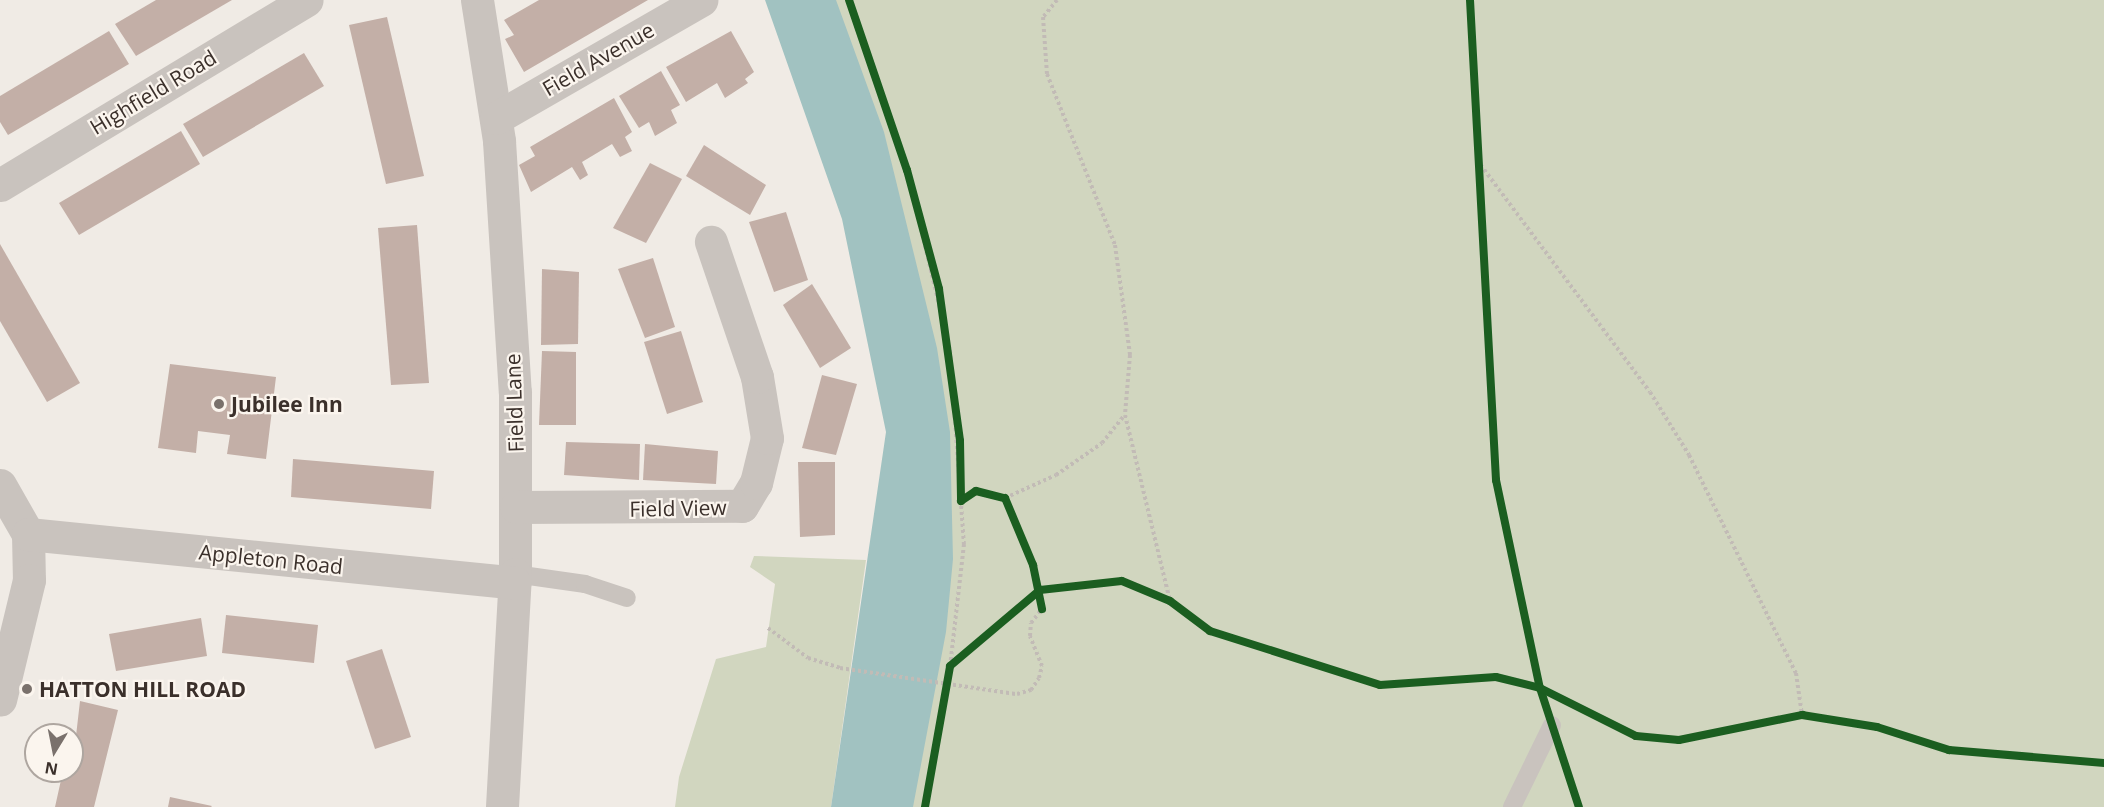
<!DOCTYPE html>
<html>
<head>
<meta charset="utf-8">
<style>
  body { margin:0 }
  #map { position:relative; width:2104px; height:807px; overflow:hidden; background:#f0ebe5; font-family:"Open Sans",sans-serif }
  div>[style] { position:absolute }
  [style*='--x'] { left:calc(var(--x)*1px); top:calc(var(--y)*1px); width:calc(var(--w)*1px); rotate:calc(var(--a)*1deg) }
  .green>* { inset:0; background:#d1d6bf }
  .water>* { inset:0; background:#a1c2c1 }
  .building>* { inset:0; background:#c3afa7 }
  .path>* { height:4px; margin-top:-2px; transform-origin:0; background:repeating-linear-gradient(90deg,#c2bbb6 0 3px,transparent 0 6px) }
  .lane>* { height:18px; margin:-9px; padding:0 9px; transform-origin:9px; border-radius:9px; background:#c9c3be }
  .street>* { height:33px; margin:-16.5px; padding:0 16.5px; transform-origin:16.5px; border-radius:16.5px; background:#c9c3be }
  .cycleway>* { height:8px; margin:-4px; padding:0 4px; transform-origin:4px; border-radius:4px; background:#1b5e20 }
  .dots>* { width:16px; height:16px; translate:-50% -50%; box-sizing:border-box; border:3px solid #fbf5ee; border-radius:50% }
  span { translate:-50% -50%; white-space:nowrap; text-align:center; line-height:1.15; -webkit-text-stroke:4.5px #fbf5ee; paint-order:stroke }
  .street-label { font-size:21px; color:#3b302b }
  .poi-label { font-size:21px; color:#3b302b; font-weight:700 }
  .left { translate:0 -50%; text-align:left }
  .north { position:absolute; left:24px; top:723px; width:60px; height:60px; box-sizing:border-box; background:#fbf5ee; border:2px solid #aea6a0; border-radius:50%; rotate:190deg; font-size:16px; font-weight:700; line-height:24px; text-align:center; color:#3b302b }
  .north::after { content:''; display:block; margin:auto; width:21px; height:27px; background:#7a716c; clip-path:polygon(50% 0,100% 100%,50% 72%,0 100%) }
</style>
</head>
<body>
<div id="map">
  <div class="green">
    <i style="clip-path:polygon(802px 0,2104px 0,2104px 807px,872px 807px,921px 478px)"></i>
    <i style="clip-path:polygon(754px 556px,866px 560px,831px 807px,675px 807px,679px 777px,716px 659px,766px 647px,775px 584px,750px 567px)"></i>
  </div>
  <div class="water">
    <i style="clip-path:polygon(765px 0,836px 0,884px 132px,937px 348px,950px 432px,953px 559px,946px 632px,913px 807px,831px 807px,886px 432px,842px 219px)"></i>
  </div>
  <div class="building">
    <i style="clip-path:polygon(156px 0,232px 0,136px 56px,115px 24px)"></i>
    <i style="clip-path:polygon(539px 0,648px 0,524px 72px,505px 39px,514px 35px,504px 20px)"></i>
    <i style="clip-path:polygon(387px 17px,424px 176px,386px 184px,349px 25px)"></i>
    <i style="clip-path:polygon(109px 31px,129px 64px,8px 135px,0 122px,0 96px)"></i>
    <i style="clip-path:polygon(731px 31px,754px 72px,745px 79px,748px 83px,725px 98px,717px 83px,686px 102px,666px 67px)"></i>
    <i style="clip-path:polygon(304px 53px,324px 86px,203px 157px,183px 124px)"></i>
    <i style="clip-path:polygon(661px 71px,680px 105px,671px 110px,677px 123px,655px 136px,649px 122px,639px 128px,619px 96px)"></i>
    <i style="clip-path:polygon(614px 98px,632px 132px,625px 137px,632px 151px,620px 157px,612px 144px,582px 162px,588px 175px,580px 180px,572px 167px,531px 192px,519px 165px,535px 156px,530px 147px)"></i>
    <i style="clip-path:polygon(181px 131px,200px 164px,79px 235px,59px 203px)"></i>
    <i style="clip-path:polygon(704px 145px,766px 185px,750px 215px,686px 176px)"></i>
    <i style="clip-path:polygon(650px 163px,682px 179px,646px 243px,613px 228px)"></i>
    <i style="clip-path:polygon(786px 212px,808px 280px,774px 292px,749px 222px)"></i>
    <i style="clip-path:polygon(417px 225px,429px 383px,391px 385px,378px 228px)"></i>
    <i style="clip-path:polygon(0 244px,80px 383px,47px 402px,0 321px)"></i>
    <i style="clip-path:polygon(653px 258px,675px 327px,645px 338px,618px 269px)"></i>
    <i style="clip-path:polygon(542px 269px,579px 272px,578px 344px,541px 345px)"></i>
    <i style="clip-path:polygon(812px 284px,851px 348px,820px 368px,783px 305px)"></i>
    <i style="clip-path:polygon(681px 331px,703px 402px,667px 414px,644px 342px)"></i>
    <i style="clip-path:polygon(542px 351px,576px 352px,576px 425px,539px 425px)"></i>
    <i style="clip-path:polygon(170px 364px,276px 377px,266px 459px,227px 454px,230px 435px,198px 431px,196px 453px,158px 448px)"></i>
    <i style="clip-path:polygon(822px 375px,857px 384px,836px 455px,802px 448px)"></i>
    <i style="clip-path:polygon(566px 442px,640px 444px,639px 480px,564px 475px)"></i>
    <i style="clip-path:polygon(645px 444px,718px 451px,716px 484px,643px 480px)"></i>
    <i style="clip-path:polygon(293px 459px,434px 471px,431px 509px,291px 497px)"></i>
    <i style="clip-path:polygon(798px 462px,835px 462px,835px 535px,800px 537px)"></i>
    <i style="clip-path:polygon(226px 615px,318px 625px,314px 663px,222px 653px)"></i>
    <i style="clip-path:polygon(201px 618px,207px 656px,116px 671px,109px 634px)"></i>
    <i style="clip-path:polygon(382px 649px,411px 737px,375px 749px,346px 661px)"></i>
    <i style="clip-path:polygon(80px 701px,118px 710px,94px 807px,55px 807px,63px 771px,72px 771px)"></i>
    <i style="clip-path:polygon(170px 797px,212px 806px,211px 807px,168px 807px)"></i>
  </div>
  <div class="path">
    <i style="--x:849;--y:0;--w:180;--a:71.2"></i>
    <i style="--x:907;--y:170;--w:185;--a:76.6"></i>
    <i style="--x:950;--y:350;--w:195;--a:85.9"></i>
    <i style="--x:964;--y:544;--w:123;--a:96.5"></i>
    <i style="--x:1057;--y:0;--w:22;--a:129"></i>
    <i style="--x:1043;--y:17;--w:57;--a:86"></i>
    <i style="--x:1047;--y:74;--w:184;--a:68.3"></i>
    <i style="--x:1115;--y:245;--w:111;--a:82.2"></i>
    <i style="--x:1130;--y:355;--w:60;--a:94.8"></i>
    <i style="--x:1125;--y:415;--w:191;--a:76.4"></i>
    <i style="--x:1477;--y:160;--w:289;--a:53.3"></i>
    <i style="--x:1650;--y:392;--w:74;--a:58.2"></i>
    <i style="--x:1689;--y:455;--w:243;--a:63.9"></i>
    <i style="--x:1796;--y:673;--w:42;--a:81.9"></i>
    <i style="--x:1005;--y:498;--w:56;--a:-24.3"></i>
    <i style="--x:1056;--y:475;--w:56;--a:-34.8"></i>
    <i style="--x:1102;--y:443;--w:36;--a:-51"></i>
    <i style="--x:768;--y:628;--w:50;--a:36.9"></i>
    <i style="--x:808;--y:658;--w:34;--a:17"></i>
    <i style="--x:840;--y:668;--w:179;--a:8.4"></i>
    <i style="--x:1017;--y:694;--w:15;--a:-16"></i>
    <i style="--x:1031;--y:690;--w:14;--a:-56"></i>
    <i style="--x:1039;--y:678;--w:12;--a:-76"></i>
    <i style="--x:1042;--y:666;--w:32;--a:-112"></i>
    <i style="--x:1030;--y:636;--w:13;--a:-86"></i>
    <i style="--x:1031;--y:623;--w:18;--a:-52"></i>
  </div>
  <div class="lane">
    <i style="--x:515;--y:574;--w:71;--a:8.1"></i>
    <i style="--x:585;--y:584;--w:44;--a:18.4"></i>
    <i style="--x:1512;--y:807;--w:91;--a:-64"></i>
  </div>
  <div class="street">
    <i style="--x:477;--y:0;--w:143;--a:81.1"></i>
    <i style="--x:499;--y:141;--w:252;--a:86.4"></i>
    <i style="--x:515;--y:392;--w:182;--a:90"></i>
    <i style="--x:515;--y:574;--w:233;--a:93.2"></i>
    <i style="--x:496;--y:118;--w:237;--a:-29.9"></i>
    <i style="--x:0;--y:185;--w:358;--a:-31.1"></i>
    <i style="--x:0;--y:485;--w:56;--a:60.3"></i>
    <i style="--x:28;--y:534;--w:46;--a:88.8"></i>
    <i style="--x:29;--y:580;--w:123;--a:103.6"></i>
    <i style="--x:516;--y:507;--w:226;--a:-0.3"></i>
    <i style="--x:742;--y:506;--w:27;--a:-59"></i>
    <i style="--x:756;--y:483;--w:46;--a:-76.3"></i>
    <i style="--x:767;--y:438;--w:62;--a:-99.3"></i>
    <i style="--x:757;--y:377;--w:143;--a:-108.8"></i>
    <i style="--x:28;--y:534;--w:489;--a:5.7"></i>
  </div>
  <div class="cycleway">
    <i style="--x:849;--y:0;--w:180;--a:71.2"></i>
    <i style="--x:907;--y:170;--w:123;--a:74.9"></i>
    <i style="--x:939;--y:289;--w:153;--a:82.1"></i>
    <i style="--x:960;--y:441;--w:60;--a:89"></i>
    <i style="--x:1470;--y:0;--w:481;--a:86.9"></i>
    <i style="--x:1496;--y:480;--w:213;--a:78.1"></i>
    <i style="--x:1540;--y:688;--w:125;--a:71.9"></i>
    <i style="--x:961;--y:501;--w:18;--a:-34"></i>
    <i style="--x:976;--y:491;--w:30;--a:14"></i>
    <i style="--x:1005;--y:498;--w:73;--a:67.3"></i>
    <i style="--x:1033;--y:565;--w:45;--a:78.4"></i>
    <i style="--x:925;--y:807;--w:143;--a:-79.9"></i>
    <i style="--x:950;--y:666;--w:118;--a:-40.2"></i>
    <i style="--x:1040;--y:590;--w:82;--a:-6.3"></i>
    <i style="--x:1122;--y:581;--w:52;--a:22.6"></i>
    <i style="--x:1170;--y:601;--w:50;--a:36.9"></i>
    <i style="--x:1210;--y:631;--w:178;--a:17.6"></i>
    <i style="--x:1380;--y:685;--w:116;--a:-3.9"></i>
    <i style="--x:1496;--y:677;--w:45;--a:14"></i>
    <i style="--x:1540;--y:688;--w:107;--a:26.6"></i>
    <i style="--x:1636;--y:736;--w:43;--a:5.3"></i>
    <i style="--x:1679;--y:740;--w:126;--a:-11.5"></i>
    <i style="--x:1802;--y:715;--w:76;--a:9.1"></i>
    <i style="--x:1877;--y:727;--w:76;--a:17.7"></i>
    <i style="--x:1949;--y:750;--w:156;--a:4.8"></i>
  </div>
  <div class="dots">
    <i style="left:219px;top:404px;background:#7a716c"></i>
    <i style="left:27px;top:689px;background:#7a716c"></i>
  </div>
  <div class="street-label">
    <span style="left:598px;top:59px;rotate:-30deg">Field Avenue</span>
    <span style="left:153px;top:92px;rotate:-31deg">Highfield Road</span>
    <span style="left:514px;top:403px;rotate:-92deg">Field Lane</span>
    <span style="left:678px;top:508px;rotate:-1deg">Field View</span>
    <span style="left:271px;top:559px;rotate:6deg">Appleton Road</span>
  </div>
  <div class="poi-label">
    <span class="left" style="left:231px;top:404px">Jubilee Inn</span>
    <span class="left" style="left:39px;top:689px">HATTON HILL ROAD</span>
  </div>
  <div class="north">N</div>
</div>
</body>
</html>
